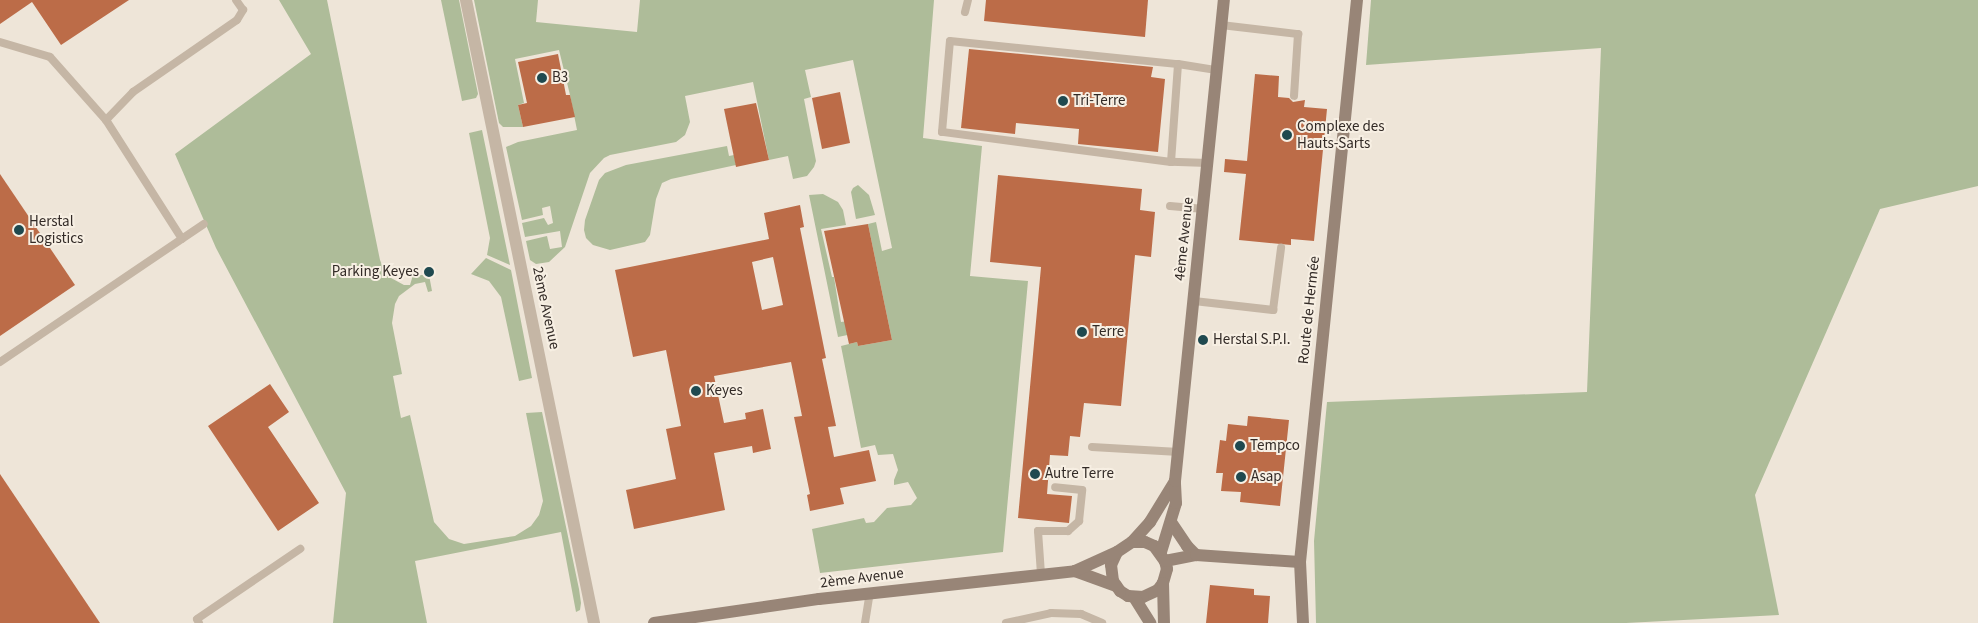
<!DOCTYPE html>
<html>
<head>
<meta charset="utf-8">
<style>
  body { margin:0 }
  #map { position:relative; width:1978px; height:623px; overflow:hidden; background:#eee5d8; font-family:"Source Sans 3",sans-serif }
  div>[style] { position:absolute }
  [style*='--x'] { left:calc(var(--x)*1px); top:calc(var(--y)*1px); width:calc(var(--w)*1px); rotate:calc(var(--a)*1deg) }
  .green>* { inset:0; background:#aebc99 }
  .building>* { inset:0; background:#bc6c48 }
  .lane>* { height:8px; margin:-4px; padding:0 4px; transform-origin:4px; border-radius:4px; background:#c5b6a5 }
  .street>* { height:12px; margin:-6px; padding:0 6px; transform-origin:6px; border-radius:6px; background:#c5b6a5 }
  .secondary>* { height:12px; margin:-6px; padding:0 6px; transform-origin:6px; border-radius:6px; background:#988577 }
  .dots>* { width:14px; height:14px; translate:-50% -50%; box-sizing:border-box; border:2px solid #f7efe3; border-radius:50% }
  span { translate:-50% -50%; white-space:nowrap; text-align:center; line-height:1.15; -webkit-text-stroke:4px #f7efe3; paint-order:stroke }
  .poi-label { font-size:15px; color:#322a26 }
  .left { translate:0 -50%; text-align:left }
  .right { translate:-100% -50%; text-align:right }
  .street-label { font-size:15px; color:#322a26 }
</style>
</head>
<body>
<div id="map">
  <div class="green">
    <i style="clip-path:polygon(279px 0,327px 0,380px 260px,384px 270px,391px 278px,404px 285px,410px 285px,413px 275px,429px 275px,432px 291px,428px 292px,425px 282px,415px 284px,399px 296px,395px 304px,392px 323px,402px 374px,393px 376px,401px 418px,410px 415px,434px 522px,449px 539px,464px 544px,515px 536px,531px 526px,539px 515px,543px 501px,526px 413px,542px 412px,579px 589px,581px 603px,580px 610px,576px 612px,561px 532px,415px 561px,427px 623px,333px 623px,346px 493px,216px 248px,175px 154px,311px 54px)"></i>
    <i style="clip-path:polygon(441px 0,459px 0,478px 94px,476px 98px,462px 101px)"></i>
    <i style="clip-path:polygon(474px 0,538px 0,536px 22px,637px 32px,640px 0,934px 0,923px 138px,982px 146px,970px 276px,1028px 281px,1003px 552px,820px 573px,812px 529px,864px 518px,866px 523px,874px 522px,887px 508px,911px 505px,917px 498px,908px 482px,894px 485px,894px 480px,898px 470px,893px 454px,878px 455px,875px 445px,861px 448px,841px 346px,857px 342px,858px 346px,892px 340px,868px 224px,876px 222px,882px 251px,892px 248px,853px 60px,805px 70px,811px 97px,804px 99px,816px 161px,814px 167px,807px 176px,793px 179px,788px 156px,769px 160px,753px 82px,685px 96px,690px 122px,685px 135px,676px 142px,610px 155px,604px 158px,590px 173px,565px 247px,549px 262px,536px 264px,530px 260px,526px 241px,547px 236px,550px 249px,562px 247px,560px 231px,525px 237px,522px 223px,544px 218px,548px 225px,553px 223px,550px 206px,542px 208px,543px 215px,522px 220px,506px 147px,518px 142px,577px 130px,570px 95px,559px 50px,515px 59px,524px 103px,518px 105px,523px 127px,503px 127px,499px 123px)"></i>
    <i style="clip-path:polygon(1371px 0,1978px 0,1978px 186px,1880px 209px,1755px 495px,1779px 615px,1626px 623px,1316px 623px,1314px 541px,1327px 402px,1587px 392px,1601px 48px,1366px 65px)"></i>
    <i style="clip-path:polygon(482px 130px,510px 265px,487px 255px,490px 238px,469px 133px)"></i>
    <i style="clip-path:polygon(727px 146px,729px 156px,734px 155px,736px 165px,671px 179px,662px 183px,656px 199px,650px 235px,645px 242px,610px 250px,593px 245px,586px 238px,584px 230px,585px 220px,599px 180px,605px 173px,626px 165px)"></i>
    <i style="clip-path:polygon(858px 185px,869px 195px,875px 215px,856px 219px,851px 192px,853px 188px)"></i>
    <i style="clip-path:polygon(823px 194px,838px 202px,843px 210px,846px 225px,821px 229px,832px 277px,834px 277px,841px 322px,854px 320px,857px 333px,838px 337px,809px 195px)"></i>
    <i style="clip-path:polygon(486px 258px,511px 270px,532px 378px,519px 381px,501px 297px,489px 281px,471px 274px)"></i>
  </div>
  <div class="building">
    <i style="clip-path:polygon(0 0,129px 0,61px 45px,32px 2px,0 24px)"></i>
    <i style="clip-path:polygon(986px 0,1148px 0,1145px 37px,984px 21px)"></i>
    <i style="clip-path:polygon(969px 49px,1153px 67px,1151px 77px,1165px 79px,1158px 152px,1078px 144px,1079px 129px,1016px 123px,1015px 134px,961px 128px)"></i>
    <i style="clip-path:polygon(558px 54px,566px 95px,570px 95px,575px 117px,523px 127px,518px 105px,527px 103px,518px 62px)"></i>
    <i style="clip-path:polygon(1255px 74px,1279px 76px,1278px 97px,1289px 98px,1293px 102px,1305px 100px,1304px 107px,1327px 109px,1314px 241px,1291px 239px,1291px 245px,1239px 240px,1246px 174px,1224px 172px,1225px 159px,1247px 161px)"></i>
    <i style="clip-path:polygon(840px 92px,850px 143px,822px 149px,812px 98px)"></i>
    <i style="clip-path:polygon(756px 103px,769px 160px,736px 167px,724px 109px)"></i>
    <i style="clip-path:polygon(0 174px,75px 285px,0 336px)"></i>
    <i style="clip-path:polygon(998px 175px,1142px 189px,1140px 210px,1155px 212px,1151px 257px,1135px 255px,1121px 406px,1084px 403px,1080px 437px,1070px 436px,1068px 456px,1050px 455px,1047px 494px,1072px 496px,1069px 523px,1018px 518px,1041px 267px,990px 262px)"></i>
    <i style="clip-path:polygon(evenodd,800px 205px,804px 227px,800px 228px,826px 358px,822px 359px,836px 426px,828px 427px,834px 457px,869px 450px,876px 481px,840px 488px,844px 504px,810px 511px,807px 495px,810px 494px,794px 417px,802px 416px,791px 362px,714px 376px,724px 423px,746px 419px,745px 413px,763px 409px,771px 449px,753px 453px,752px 446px,714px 453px,725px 510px,634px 529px,626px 490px,676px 479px,666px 429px,681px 426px,666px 350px,633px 357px,615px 270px,769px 239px,764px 213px,800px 205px,773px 257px,783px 305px,762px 310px,752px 262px,773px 257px)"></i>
    <i style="clip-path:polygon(868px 224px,892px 340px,858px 346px,857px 342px,849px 344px,824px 231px)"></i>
    <i style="clip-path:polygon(270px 384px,289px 412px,268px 427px,319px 503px,278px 531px,208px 426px)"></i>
    <i style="clip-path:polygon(1248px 416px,1289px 420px,1280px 506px,1240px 502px,1241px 492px,1221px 491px,1223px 473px,1216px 473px,1220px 440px,1226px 441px,1228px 424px,1247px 426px)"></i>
    <i style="clip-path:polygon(0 474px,100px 623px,0 623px)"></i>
    <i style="clip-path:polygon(1210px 585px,1254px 589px,1254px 595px,1270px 596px,1268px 623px,1206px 623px)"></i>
  </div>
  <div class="lane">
    <i style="--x:965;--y:12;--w:12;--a:-76"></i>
    <i style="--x:1221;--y:25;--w:78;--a:6.7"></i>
    <i style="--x:1298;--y:34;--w:62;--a:93.7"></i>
    <i style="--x:0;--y:42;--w:52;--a:16.7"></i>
    <i style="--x:50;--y:57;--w:84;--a:48.4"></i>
    <i style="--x:106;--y:120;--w:141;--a:57.4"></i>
    <i style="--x:106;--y:120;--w:39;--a:-46"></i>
    <i style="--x:133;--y:92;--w:126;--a:-34.7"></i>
    <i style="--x:237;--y:20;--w:12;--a:-59"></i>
    <i style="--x:243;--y:10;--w:12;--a:-125"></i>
    <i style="--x:1171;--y:162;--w:98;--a:-85.9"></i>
    <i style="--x:1208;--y:163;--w:37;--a:-178"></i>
    <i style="--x:1171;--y:162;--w:231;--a:-172.5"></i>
    <i style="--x:942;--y:132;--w:91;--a:-85"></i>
    <i style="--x:950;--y:41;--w:229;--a:5.8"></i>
    <i style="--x:1178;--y:64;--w:39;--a:9"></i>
    <i style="--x:1170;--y:206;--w:34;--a:5"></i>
    <i style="--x:1194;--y:301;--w:80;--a:6.5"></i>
    <i style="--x:1273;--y:310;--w:63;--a:-82.6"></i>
    <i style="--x:0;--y:362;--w:246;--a:-34.1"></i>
    <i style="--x:1092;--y:447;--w:87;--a:3.3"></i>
    <i style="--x:1041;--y:574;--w:43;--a:-94"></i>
    <i style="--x:1038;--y:531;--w:30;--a:0"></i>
    <i style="--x:1068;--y:531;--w:15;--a:-42"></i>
    <i style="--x:1079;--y:521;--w:31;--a:-84"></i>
    <i style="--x:1082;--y:490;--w:27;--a:-174"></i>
    <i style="--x:199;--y:623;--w:4;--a:-117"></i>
    <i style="--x:197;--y:619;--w:125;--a:-34.2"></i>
    <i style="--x:865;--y:623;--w:30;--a:-81"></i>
    <i style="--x:1006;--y:623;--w:46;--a:-12.5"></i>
    <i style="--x:1051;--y:613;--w:30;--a:2"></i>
    <i style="--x:1081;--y:614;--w:23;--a:23"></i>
  </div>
  <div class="street">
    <i style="--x:466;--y:0;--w:636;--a:78.39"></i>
  </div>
  <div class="secondary">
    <i style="--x:1171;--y:522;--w:29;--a:56"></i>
    <i style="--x:1187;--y:546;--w:13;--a:45"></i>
    <i style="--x:1132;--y:542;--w:13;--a:0"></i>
    <i style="--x:1145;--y:542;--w:10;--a:24"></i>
    <i style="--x:1154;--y:546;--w:19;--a:54"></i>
    <i style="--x:1165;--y:561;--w:8;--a:76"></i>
    <i style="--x:1167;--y:569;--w:15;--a:106"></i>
    <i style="--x:1163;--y:583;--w:9;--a:126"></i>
    <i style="--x:1158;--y:590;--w:17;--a:155"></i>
    <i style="--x:1143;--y:597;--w:15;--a:-176"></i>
    <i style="--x:1128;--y:596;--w:9;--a:-148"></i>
    <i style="--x:1120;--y:591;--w:12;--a:-125"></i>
    <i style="--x:1113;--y:581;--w:16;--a:-97"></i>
    <i style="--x:1111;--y:565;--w:14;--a:-65"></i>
    <i style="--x:1117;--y:552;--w:18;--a:-34"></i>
    <i style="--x:1132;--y:542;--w:27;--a:-48"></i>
    <i style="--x:1150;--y:522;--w:48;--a:-58.6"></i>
    <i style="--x:1161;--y:552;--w:51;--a:-73"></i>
    <i style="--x:1176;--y:503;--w:22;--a:-93"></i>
    <i style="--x:1175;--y:481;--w:483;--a:-84.2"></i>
    <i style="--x:1165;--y:561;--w:32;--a:-11"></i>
    <i style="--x:1196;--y:555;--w:104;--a:3.9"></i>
    <i style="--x:1075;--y:571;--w:44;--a:20.1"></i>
    <i style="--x:1163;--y:583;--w:40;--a:88.6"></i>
    <i style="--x:1134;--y:597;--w:31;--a:58"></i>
    <i style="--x:654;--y:623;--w:167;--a:-8.3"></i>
    <i style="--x:819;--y:599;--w:258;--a:-6.2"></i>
    <i style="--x:1075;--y:571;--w:46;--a:-24.3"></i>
    <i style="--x:1303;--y:623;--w:61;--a:-92.8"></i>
    <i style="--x:1300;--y:562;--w:565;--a:-84.21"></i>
  </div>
  <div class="dots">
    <i style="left:542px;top:78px;background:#1f494f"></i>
    <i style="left:1063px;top:101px;background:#1f494f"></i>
    <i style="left:1287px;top:135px;background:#1f494f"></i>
    <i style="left:19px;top:230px;background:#1f494f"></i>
    <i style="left:429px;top:272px;background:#1f494f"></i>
    <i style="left:1082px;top:332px;background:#1f494f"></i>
    <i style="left:1203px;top:340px;background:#1f494f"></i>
    <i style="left:696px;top:391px;background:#1f494f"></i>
    <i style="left:1240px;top:446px;background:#1f494f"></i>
    <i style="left:1035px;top:474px;background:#1f494f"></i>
    <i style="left:1241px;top:477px;background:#1f494f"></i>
  </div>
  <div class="poi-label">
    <span class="left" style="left:552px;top:78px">B3</span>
    <span class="left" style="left:1073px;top:101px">Tri-Terre</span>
    <span class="left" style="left:1297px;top:135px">Complexe des<br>Hauts-Sarts</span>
    <span class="left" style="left:29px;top:230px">Herstal<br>Logistics</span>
    <span class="right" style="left:419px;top:272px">Parking Keyes</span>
    <span class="left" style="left:1092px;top:332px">Terre</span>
    <span class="left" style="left:1213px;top:340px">Herstal S.P.I.</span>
    <span class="left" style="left:706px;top:391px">Keyes</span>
    <span class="left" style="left:1250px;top:446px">Tempco</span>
    <span class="left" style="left:1045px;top:474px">Autre Terre</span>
    <span class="left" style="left:1251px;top:477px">Asap</span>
  </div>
  <div class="street-label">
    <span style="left:1184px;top:239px;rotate:-84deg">4ème Avenue</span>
    <span style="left:546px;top:308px;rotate:78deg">2ème Avenue</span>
    <span style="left:1309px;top:310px;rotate:-84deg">Route de Hermée</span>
    <span style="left:862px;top:578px;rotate:-7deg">2ème Avenue</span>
  </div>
</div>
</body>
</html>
